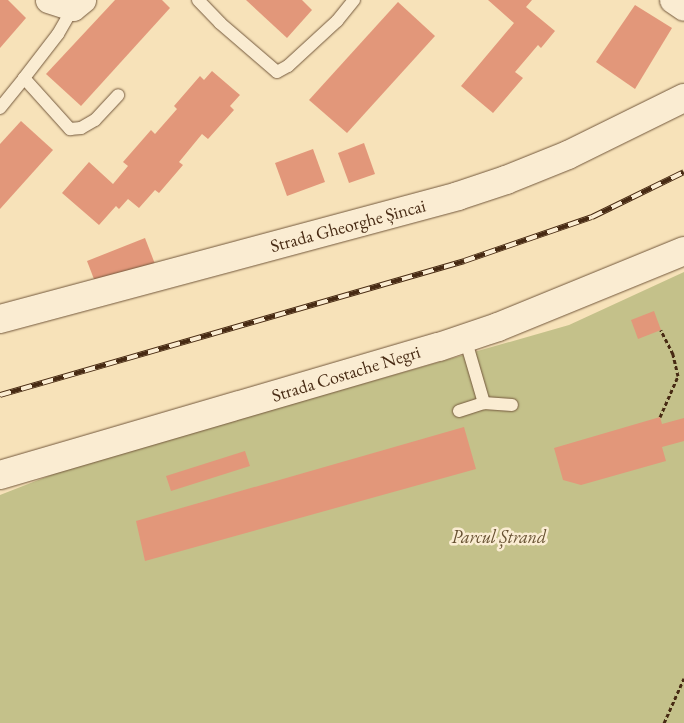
<!DOCTYPE html>
<html>
<head>
<meta charset="utf-8">
<style>
  body { margin:0 }
  #map { position:relative; width:684px; height:723px; overflow:hidden; background:#f7e2b9; font-family:"EB Garamond",serif }
  div>[style] { position:absolute }
  [style*='--x'] { left:calc(var(--x)*1px); top:calc(var(--y)*1px); width:calc(var(--w)*1px); rotate:calc(var(--a)*1deg) }
  .green>* { inset:0; background:#c4c18a }
  .building>* { inset:0; background:#e2977a }
  .path>* { height:3px; margin-top:-1.5px; transform-origin:0; background:repeating-linear-gradient(90deg,#472a13 0 4px,transparent 0 6.5px) }
  .roads { filter:drop-shadow(0 0 1px #73583c) drop-shadow(0 0 1px #73583c) }
  .service>* { height:12px; margin:-6px; padding:0 6px; transform-origin:6px; border-radius:6px; background:#faecd2 }
  .minor>* { height:25px; margin:-12.5px; padding:0 12.5px; transform-origin:12.5px; border-radius:12.5px; background:#faecd2 }
  .secondary>* { height:28px; margin:-14px; padding:0 14px; transform-origin:14px; border-radius:14px; background:#faecd2 }
  .rail>* { height:5.5px; margin-top:-2.75px; transform-origin:0; background:repeating-linear-gradient(90deg,#faecd2 0 11px,#472a13 0 22px); box-sizing:border-box; border-block:1px solid #472a13 }
  span { translate:-50% -50%; white-space:nowrap; text-align:center; line-height:1.15; -webkit-text-stroke:5px #faecd2; paint-order:stroke }
  .street-label { font-size:18px; color:#472a13 }
  .park-label { font-size:18px; color:#665031; font-style:italic }
</style>
</head>
<body>
<div id="map">
  <div class="green">
    <i style="clip-path:polygon(684px 272px,684px 723px,0 723px,0 495px,74px 466px,569px 325px)"></i>
  </div>
  <div class="building">
    <i style="clip-path:polygon(0 0,8px 0,26px 18px,0 48px)"></i>
    <i style="clip-path:polygon(115px 0,162px 0,170px 8px,81px 106px,46px 74px)"></i>
    <i style="clip-path:polygon(246px 0,302px 0,312px 10px,287px 38px)"></i>
    <i style="clip-path:polygon(488px 0,532px 0,526px 7px,555px 31px,541px 48px,538px 45px,515px 72px,523px 78px,493px 113px,461px 86px,514px 23px)"></i>
    <i style="clip-path:polygon(398px 2px,435px 36px,347px 133px,309px 100px)"></i>
    <i style="clip-path:polygon(635px 5px,672px 28px,635px 89px,596px 62px)"></i>
    <i style="clip-path:polygon(212px 71px,240px 95px,230px 106px,234px 110px,208px 139px,202px 134px,179px 162px,183px 165px,159px 193px,155px 190px,139px 208px,128px 199px,119px 209px,116px 206px,99px 225px,62px 193px,89px 162px,113px 184px,128px 166px,123px 162px,151px 130px,155px 134px,177px 109px,174px 106px,200px 76px,204px 80px)"></i>
    <i style="clip-path:polygon(21px 121px,53px 150px,0 209px,0 144px)"></i>
    <i style="clip-path:polygon(364px 143px,375px 174px,349px 183px,338px 153px)"></i>
    <i style="clip-path:polygon(313px 149px,325px 182px,287px 196px,275px 163px)"></i>
    <i style="clip-path:polygon(145px 238px,155px 264px,97px 287px,87px 261px)"></i>
    <i style="clip-path:polygon(654px 311px,661px 330px,638px 339px,631px 320px)"></i>
    <i style="clip-path:polygon(660px 417px,662px 424px,684px 418px,684px 441px,662px 447px,666px 461px,581px 485px,563px 480px,554px 448px)"></i>
    <i style="clip-path:polygon(464px 427px,476px 469px,145px 561px,136px 521px)"></i>
    <i style="clip-path:polygon(245px 451px,250px 466px,171px 491px,166px 476px)"></i>
  </div>
  <div class="path">
    <i style="--x:660;--y:417;--w:45;--a:-66.3"></i>
    <i style="--x:678;--y:376;--w:23;--a:-103"></i>
    <i style="--x:673;--y:354;--w:27;--a:-117"></i>
    <i style="--x:664;--y:723;--w:49;--a:-66"></i>
  </div>
  <div class="roads">
    <div class="service">
      <i style="--x:198;--y:0;--w:32;--a:46"></i>
      <i style="--x:220;--y:23;--w:75;--a:40.7"></i>
      <i style="--x:277;--y:72;--w:13;--a:-29"></i>
      <i style="--x:288;--y:66;--w:67;--a:-42.6"></i>
      <i style="--x:337;--y:21;--w:27;--a:-51"></i>
      <i style="--x:73;--y:8;--w:30;--a:120"></i>
      <i style="--x:58;--y:34;--w:56;--a:127.7"></i>
      <i style="--x:24;--y:78;--w:69;--a:48"></i>
      <i style="--x:70;--y:129;--w:11;--a:-5"></i>
      <i style="--x:81;--y:128;--w:16;--a:-30"></i>
      <i style="--x:95;--y:120;--w:34;--a:-47"></i>
      <i style="--x:0;--y:108;--w:38;--a:-51"></i>
      <i style="--x:465;--y:338;--w:68;--a:73.7"></i>
      <i style="--x:484;--y:403;--w:28;--a:4"></i>
      <i style="--x:459;--y:411;--w:26;--a:-18"></i>
    </div>
    <div class="minor">
      <i style="--x:48;--y:0;--w:26;--a:18"></i>
      <i style="--x:73;--y:8;--w:13;--a:-39"></i>
      <i style="--x:672;--y:0;--w:14;--a:34"></i>
    </div>
    <div class="secondary">
      <i style="--x:0;--y:319;--w:474;--a:-15"></i>
      <i style="--x:458;--y:196;--w:51;--a:-18.4"></i>
      <i style="--x:506;--y:180;--w:67;--a:-22"></i>
      <i style="--x:568;--y:155;--w:129;--a:-26.2"></i>
      <i style="--x:0;--y:475;--w:457;--a:-16.3"></i>
      <i style="--x:439;--y:347;--w:62;--a:-18.7"></i>
      <i style="--x:498;--y:327;--w:201;--a:-22.2"></i>
    </div>
  </div>
  <div class="rail">
    <i style="--x:0;--y:395;--w:483;--a:-16.1"></i>
    <i style="--x:464;--y:261;--w:135;--a:-19"></i>
    <i style="--x:592;--y:217;--w:102;--a:-26.1"></i>
  </div>
  <div class="street-label">
    <span style="left:348px;top:226px;rotate:-15deg">Strada Gheorghe Șincai</span>
    <span style="left:346px;top:374px;rotate:-17deg">Strada Costache Negri</span>
  </div>
  <div class="park-label">
    <span style="left:499px;top:537px">Parcul Ștrand</span>
  </div>
</div>
</body>
</html>
